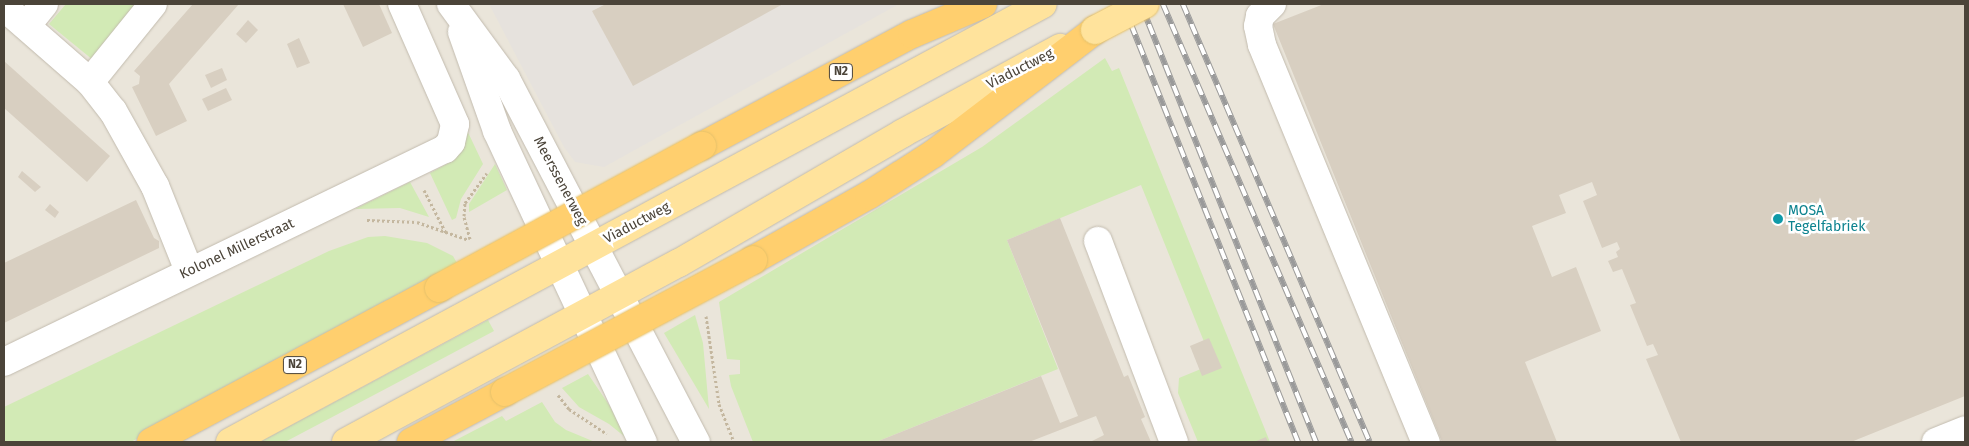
<!DOCTYPE html>
<html>
<head>
<meta charset="utf-8">
<style>
  body { margin:0 }
  #map { position:relative; width:1969px; height:446px; overflow:hidden; background:#f6f3ec; font-family:"Fira Sans",sans-serif }
  div>[style] { position:absolute }
  [style*='--x'] { left:calc(var(--x)*1px); top:calc(var(--y)*1px); width:calc(var(--w)*1px); rotate:calc(var(--a)*1deg) }
  .residential>* { inset:0; background:#eae5da }
  .industrial>* { inset:0; background:#e6e2dd }
  .green>* { inset:0; background:#d2eab5 }
  .building>* { inset:0; background:#d8cfc1 }
  .path>* { height:3px; margin-top:-1.5px; transform-origin:0; background:repeating-linear-gradient(90deg,#c4b79f 0 2.5px,transparent 0 5px) }
  .roads { filter:drop-shadow(0 0 1px #c2bbae) drop-shadow(0 0 1px #c2bbae) }
  .minor>* { height:28px; margin:-14px; padding:0 14px; transform-origin:14px; border-radius:14px; background:#fff }
  .major>* { height:28px; margin:-14px; padding:0 14px; transform-origin:14px; border-radius:14px; background:#ffe39c }
  .highway>* { height:28px; margin:-14px; padding:0 14px; transform-origin:14px; border-radius:14px; background:#ffcf6e }
  .rail>* { height:5.5px; margin-top:-2.75px; transform-origin:0; background:repeating-linear-gradient(90deg,#fff 0 11px,#9a9a9a 0 22px); box-sizing:border-box; border-block:1px solid #9a9a9a }
  .bridges { filter:drop-shadow(0 0 1px #e6c16a) drop-shadow(0 0 1px #e6c16a) }
  .major-bridge>* { height:28px; margin:-14px; padding:0 14px; transform-origin:14px; border-radius:14px; background:#ffe39c }
  .highway-bridge>* { height:28px; margin:-14px; padding:0 14px; transform-origin:14px; border-radius:14px; background:#ffcf6e }
  .dots>* { width:14px; height:14px; translate:-50% -50%; box-sizing:border-box; border:2px solid #fff; border-radius:50% }
  span { translate:-50% -50%; white-space:nowrap; text-align:center; line-height:1.15; -webkit-text-stroke:5px #fff; paint-order:stroke }
  .shield-label span { padding:1px 4px; background:#fff; border:1px solid; border-radius:4px; -webkit-text-stroke-width:0 }
  .shield-label { font-size:12px; color:#4b4439; font-weight:700 }
  .street-label { font-size:14px; color:#4b4439 }
  .culture-label { font-size:14px; color:#0d838f }
  .left { translate:0 -50%; text-align:left }
  .frame { position:absolute; inset:0; border:5px solid #4b4439; pointer-events:none }
</style>
</head>
<body>
<div id="map">
  <div class="residential">
    <i style="clip-path:polygon(4px 4px,1965px 4px,1965px 442px,4px 442px)"></i>
  </div>
  <div class="industrial">
    <i style="clip-path:polygon(489px 4px,899px 4px,604px 167px,575px 162px,564px 147px)"></i>
  </div>
  <div class="green">
    <i style="clip-path:polygon(66px 4px,139px 4px,93px 60px,49px 24px)"></i>
    <i style="clip-path:polygon(1105px 58px,1112px 71px,1119px 68px,1270px 442px,1198px 442px,1178px 393px,1179px 378px,1213px 364px,1141px 185px,1007px 240px,1058px 369px,876px 442px,753px 442px,731px 386px,729px 375px,740px 374px,740px 360px,727px 359px,719px 302px,982px 147px)"></i>
    <i style="clip-path:polygon(465px 126px,483px 164px,461px 199px,456px 218px,452px 220px,430px 173px,454px 160px,461px 149px)"></i>
    <i style="clip-path:polygon(495px 164px,507px 190px,469px 212px,469px 204px)"></i>
    <i style="clip-path:polygon(410px 182px,429px 217px,400px 208px,355px 209px)"></i>
    <i style="clip-path:polygon(385px 236px,427px 243px,453px 256px,457px 263px,131px 442px,4px 442px,4px 407px,329px 251px,368px 237px)"></i>
    <i style="clip-path:polygon(695px 315px,703px 343px,709px 409px,664px 333px)"></i>
    <i style="clip-path:polygon(488px 320px,494px 331px,391px 386px,285px 442px,260px 442px)"></i>
    <i style="clip-path:polygon(588px 374px,620px 421px,630px 441px,609px 424px,579px 407px,562px 388px)"></i>
    <i style="clip-path:polygon(542px 402px,555px 422px,566px 430px,595px 442px,452px 442px,502px 416px,506px 421px)"></i>
  </div>
  <div class="building">
    <i style="clip-path:polygon(193px 4px,239px 4px,169px 84px,187px 121px,156px 136px,132px 87px,139px 84px,140px 76px,134px 71px)"></i>
    <i style="clip-path:polygon(343px 4px,379px 4px,392px 33px,363px 47px)"></i>
    <i style="clip-path:polygon(606px 4px,783px 4px,633px 86px,592px 11px)"></i>
    <i style="clip-path:polygon(1324px 4px,1965px 4px,1965px 396px,1851px 442px,1681px 442px,1646px 359px,1658px 355px,1653px 344px,1647px 346px,1630px 305px,1636px 303px,1622px 269px,1613px 272px,1608px 261px,1618px 257px,1616px 252px,1620px 249px,1617px 242px,1602px 248px,1583px 201px,1597px 195px,1592px 182px,1559px 195px,1566px 213px,1532px 226px,1552px 277px,1576px 267px,1601px 331px,1525px 362px,1557px 442px,1442px 442px,1273px 24px)"></i>
    <i style="clip-path:polygon(248px 20px,258px 30px,246px 43px,236px 34px)"></i>
    <i style="clip-path:polygon(299px 38px,310px 63px,297px 68px,287px 44px)"></i>
    <i style="clip-path:polygon(4px 61px,110px 156px,87px 182px,4px 108px)"></i>
    <i style="clip-path:polygon(222px 68px,227px 80px,211px 88px,205px 75px)"></i>
    <i style="clip-path:polygon(226px 88px,232px 100px,208px 111px,202px 99px)"></i>
    <i style="clip-path:polygon(22px 171px,41px 187px,35px 192px,18px 177px)"></i>
    <i style="clip-path:polygon(136px 200px,154px 238px,159px 241px,159px 248px,4px 323px,4px 263px)"></i>
    <i style="clip-path:polygon(50px 204px,59px 212px,55px 218px,45px 210px)"></i>
    <i style="clip-path:polygon(1060px 218px,1124px 377px,1128px 375px,1145px 417px,1141px 419px,1151px 442px,1090px 442px,1104px 435px,1096px 416px,1029px 442px,876px 442px,1041px 376px,1060px 423px,1078px 416px,1007px 240px)"></i>
    <i style="clip-path:polygon(1209px 338px,1222px 368px,1202px 376px,1190px 346px)"></i>
    <i style="clip-path:polygon(1266px 437px,1268px 442px,1254px 442px)"></i>
  </div>
  <div class="path">
    <i style="--x:424;--y:190;--w:48;--a:62.9"></i>
    <i style="--x:367;--y:220;--w:50;--a:2.3"></i>
    <i style="--x:417;--y:222;--w:55;--a:19.1"></i>
    <i style="--x:470;--y:239;--w:24;--a:-105"></i>
    <i style="--x:464;--y:216;--w:13;--a:-86"></i>
    <i style="--x:465;--y:203;--w:37;--a:-54"></i>
    <i style="--x:706;--y:316;--w:89;--a:81.6"></i>
    <i style="--x:719;--y:404;--w:41;--a:68.5"></i>
    <i style="--x:558;--y:395;--w:18;--a:52"></i>
    <i style="--x:569;--y:409;--w:45;--a:33.3"></i>
  </div>
  <div class="roads">
    <div class="minor">
      <i style="--x:451;--y:4;--w:93;--a:53.7"></i>
      <i style="--x:506;--y:79;--w:410;--a:62.4"></i>
      <i style="--x:1272;--y:4;--w:17;--a:135"></i>
      <i style="--x:1260;--y:16;--w:10;--a:101"></i>
      <i style="--x:1258;--y:26;--w:19;--a:78"></i>
      <i style="--x:1262;--y:45;--w:430;--a:67.6"></i>
      <i style="--x:4;--y:7;--w:114;--a:41.1"></i>
      <i style="--x:90;--y:82;--w:37;--a:52"></i>
      <i style="--x:113;--y:111;--w:86;--a:60.8"></i>
      <i style="--x:155;--y:186;--w:92;--a:68.2"></i>
      <i style="--x:27;--y:25;--w:27;--a:-51"></i>
      <i style="--x:462;--y:32;--w:105;--a:70.5"></i>
      <i style="--x:497;--y:131;--w:344;--a:64.9"></i>
      <i style="--x:90;--y:82;--w:100;--a:-51.1"></i>
      <i style="--x:1098;--y:241;--w:215;--a:69.3"></i>
      <i style="--x:4;--y:362;--w:490;--a:-25.8"></i>
      <i style="--x:445;--y:149;--w:9;--a:-49"></i>
      <i style="--x:451;--y:142;--w:18;--a:-77"></i>
      <i style="--x:455;--y:124;--w:131;--a:-113.8"></i>
      <i style="--x:1936;--y:442;--w:31;--a:-22"></i>
    </div>
    <div class="major">
      <i style="--x:230;--y:442;--w:923;--a:-28.31"></i>
      <i style="--x:346;--y:442;--w:378;--a:-28.3"></i>
      <i style="--x:679;--y:263;--w:259;--a:-30.1"></i>
      <i style="--x:903;--y:133;--w:179;--a:-28.4"></i>
    </div>
    <div class="highway">
      <i style="--x:702;--y:146;--w:238;--a:-28.1"></i>
      <i style="--x:912;--y:34;--w:77;--a:-22.9"></i>
      <i style="--x:753;--y:260;--w:133;--a:-29.3"></i>
      <i style="--x:869;--y:195;--w:76;--a:-32.6"></i>
      <i style="--x:933;--y:154;--w:204;--a:-37.4"></i>
      <i style="--x:151;--y:442;--w:327;--a:-28.1"></i>
      <i style="--x:411;--y:442;--w:106;--a:-28"></i>
    </div>
  </div>
  <div class="rail">
    <i style="--x:1123;--y:4;--w:472;--a:68.2"></i>
    <i style="--x:1141;--y:4;--w:472;--a:68.2"></i>
    <i style="--x:1163;--y:4;--w:477;--a:66.7"></i>
    <i style="--x:1183;--y:4;--w:476;--a:66.9"></i>
  </div>
  <div class="bridges">
    <div class="major-bridge">
      <i style="--x:1095;--y:30;--w:56;--a:-27.5"></i>
    </div>
    <div class="highway-bridge">
      <i style="--x:439;--y:288;--w:299;--a:-28.4"></i>
      <i style="--x:505;--y:392;--w:281;--a:-28"></i>
    </div>
  </div>
  <div class="dots">
    <i style="left:1778px;top:219px;background:#0f9aa8"></i>
  </div>
  <div class="shield-label">
    <span style="left:841px;top:72px">N2</span>
    <span style="left:295px;top:365px">N2</span>
  </div>
  <div class="street-label">
    <span style="left:1020px;top:69px;rotate:-27deg">Viaductweg</span>
    <span style="left:560px;top:181px;rotate:62deg">Meerssenerweg</span>
    <span style="left:637px;top:223px;rotate:-28deg">Viaductweg</span>
    <span style="left:237px;top:249px;rotate:-25deg">Kolonel Millerstraat</span>
  </div>
  <div class="culture-label">
    <span class="left" style="left:1788px;top:219px">MOSA<br>Tegelfabriek</span>
  </div>
  <div class="frame"></div>
</div>
</body>
</html>
